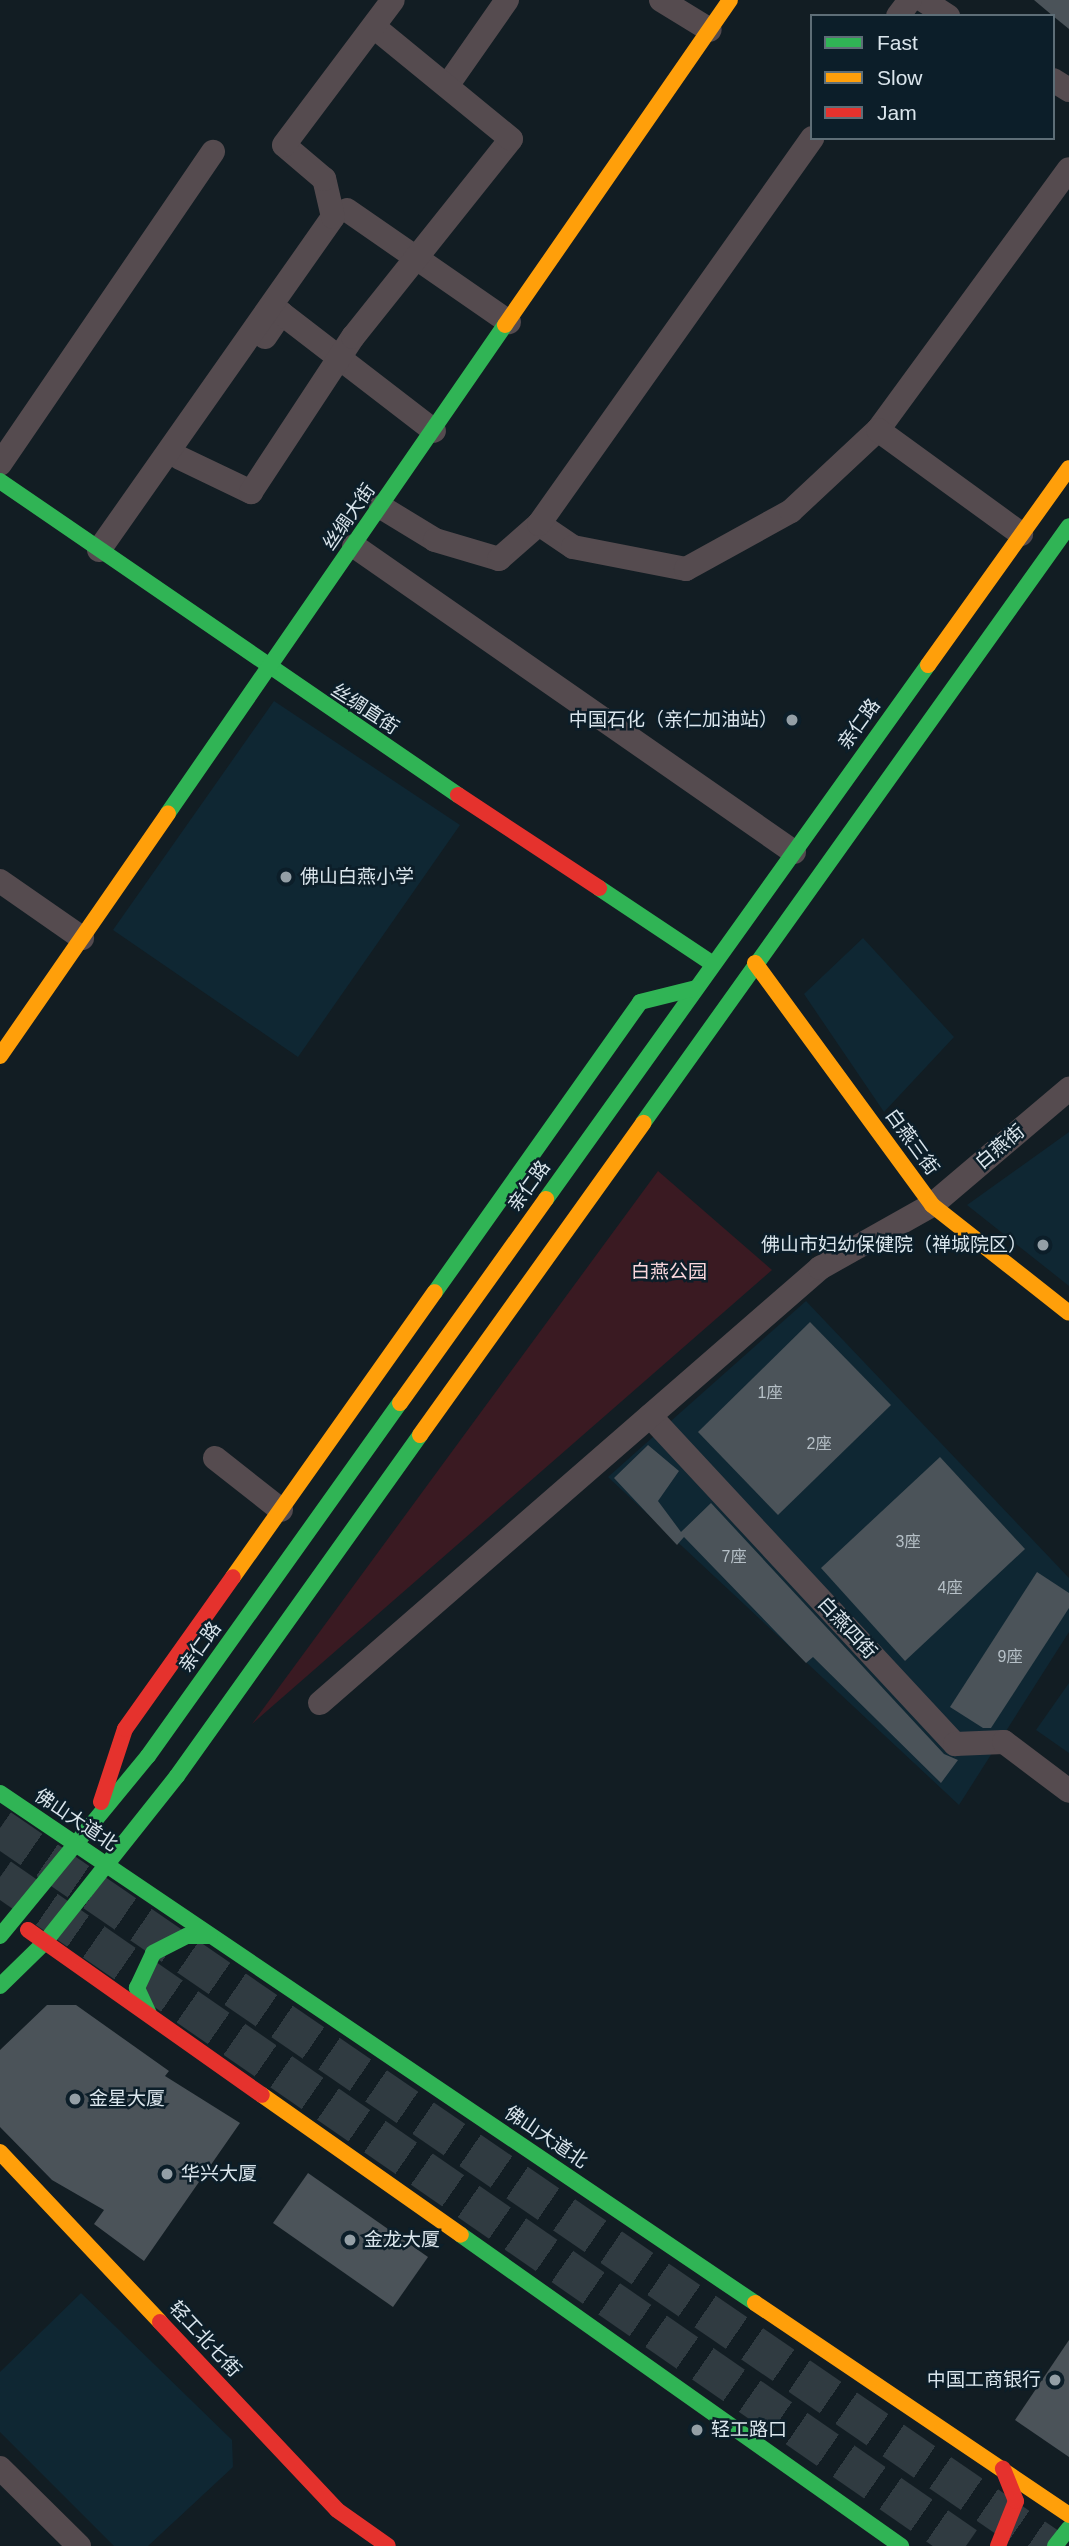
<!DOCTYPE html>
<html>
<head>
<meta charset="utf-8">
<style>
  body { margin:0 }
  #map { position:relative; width:1069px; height:2546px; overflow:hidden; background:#121d23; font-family:Helvetica,"Noto Sans SC",sans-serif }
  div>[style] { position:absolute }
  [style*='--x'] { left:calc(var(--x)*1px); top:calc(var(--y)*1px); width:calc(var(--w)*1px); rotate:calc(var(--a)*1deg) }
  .built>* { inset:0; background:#0f2733 }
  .green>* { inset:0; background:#3a1a22 }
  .building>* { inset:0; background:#4b5359 }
  .highway-tunnel>* { height:38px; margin-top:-19px; transform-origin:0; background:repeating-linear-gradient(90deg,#303b41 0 38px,transparent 0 57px) }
  .street>* { height:24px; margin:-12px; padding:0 12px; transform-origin:12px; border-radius:12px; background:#554b4f }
  .fast>* { height:16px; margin:-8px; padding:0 8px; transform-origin:8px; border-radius:8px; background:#30b455 }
  .slow>* { height:16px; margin:-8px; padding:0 8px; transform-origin:8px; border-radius:8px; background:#ff9f0a }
  .jam>* { height:16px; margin:-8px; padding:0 8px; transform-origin:8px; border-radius:8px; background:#e5322d }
  .dots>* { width:19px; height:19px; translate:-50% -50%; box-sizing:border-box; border:4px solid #0c1e29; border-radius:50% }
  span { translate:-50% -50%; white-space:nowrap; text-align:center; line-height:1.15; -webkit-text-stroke:5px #0c1e29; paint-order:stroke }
  .number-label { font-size:16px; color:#b6c0c7 }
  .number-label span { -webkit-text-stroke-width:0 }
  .street-label { font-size:19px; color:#dae5ec }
  .poi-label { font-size:19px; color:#dae5ec }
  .right { translate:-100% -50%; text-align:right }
  .left { translate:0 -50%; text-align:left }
  .park-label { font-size:19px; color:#f9d6dc }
  .legend { position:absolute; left:810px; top:14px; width:245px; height:126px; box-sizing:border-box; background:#0c1e29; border:2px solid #5e6e77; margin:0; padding:9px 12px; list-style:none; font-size:21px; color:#dae5ec }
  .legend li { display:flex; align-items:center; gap:14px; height:35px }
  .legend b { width:35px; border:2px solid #5e6e77 }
</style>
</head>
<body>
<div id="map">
  <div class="built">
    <i style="clip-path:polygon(274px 701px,460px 825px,298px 1057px,113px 930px)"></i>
    <i style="clip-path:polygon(863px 938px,954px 1037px,884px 1112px,804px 994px)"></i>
    <i style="clip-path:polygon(1069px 1132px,1069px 1286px,967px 1205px)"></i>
    <i style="clip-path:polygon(806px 1301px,1069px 1578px,1069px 1632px,959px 1805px,608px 1477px)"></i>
    <i style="clip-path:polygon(1069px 1683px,1069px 1753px,1036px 1730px)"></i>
    <i style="clip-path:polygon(81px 2293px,232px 2440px,233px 2467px,148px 2546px,114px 2546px,0 2432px,0 2372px)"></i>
  </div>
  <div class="green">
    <i style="clip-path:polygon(658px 1171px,772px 1270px,252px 1724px)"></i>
  </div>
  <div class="building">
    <i style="clip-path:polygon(1034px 0,1069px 0,1069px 29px,1053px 16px)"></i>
    <i style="clip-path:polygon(810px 1322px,891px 1405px,778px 1515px,698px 1432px)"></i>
    <i style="clip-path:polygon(648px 1445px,679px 1471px,658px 1501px,681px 1532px,711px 1503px,944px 1754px,958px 1760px,941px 1783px,813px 1657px,806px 1663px,684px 1537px,677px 1545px,614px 1478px)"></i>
    <i style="clip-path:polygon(940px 1457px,1025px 1549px,905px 1661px,821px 1568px)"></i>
    <i style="clip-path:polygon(1037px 1572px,1069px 1593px,1069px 1608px,991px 1728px,983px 1728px,950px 1707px)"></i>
    <i style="clip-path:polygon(47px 2005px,76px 2005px,169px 2071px,165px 2076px,240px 2123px,144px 2261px,94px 2224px,104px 2210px,52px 2180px,0 2127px,0 2050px)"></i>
    <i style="clip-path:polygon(308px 2173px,428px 2257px,393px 2307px,273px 2223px)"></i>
    <i style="clip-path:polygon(1069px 2340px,1069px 2457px,1015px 2420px)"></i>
  </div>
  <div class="highway-tunnel">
    <i style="--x:0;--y:1828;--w:1270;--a:34.44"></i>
    <i style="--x:0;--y:1877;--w:1175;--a:34.7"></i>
  </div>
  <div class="street">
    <i style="--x:661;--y:0;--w:57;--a:31.5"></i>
    <i style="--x:923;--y:0;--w:30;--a:33"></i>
    <i style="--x:898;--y:16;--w:20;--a:-53"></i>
    <i style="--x:1053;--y:80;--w:19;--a:32"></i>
    <i style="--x:447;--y:86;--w:105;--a:-55.1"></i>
    <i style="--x:347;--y:210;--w:197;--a:34.7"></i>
    <i style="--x:265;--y:337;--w:29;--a:-56"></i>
    <i style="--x:281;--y:313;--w:193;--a:37.6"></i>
    <i style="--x:878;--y:430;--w:323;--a:-53.8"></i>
    <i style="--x:180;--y:458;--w:79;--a:25.6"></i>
    <i style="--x:251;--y:492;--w:186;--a:-56.7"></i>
    <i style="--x:353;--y:337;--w:253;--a:-51.4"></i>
    <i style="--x:511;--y:139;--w:177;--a:-140.7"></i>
    <i style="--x:0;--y:464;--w:378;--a:-55.7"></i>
    <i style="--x:381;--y:507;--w:63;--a:31.4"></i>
    <i style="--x:435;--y:540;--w:67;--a:16.5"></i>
    <i style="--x:499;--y:559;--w:53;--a:-41.2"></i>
    <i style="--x:539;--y:524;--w:41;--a:34.1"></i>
    <i style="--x:573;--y:547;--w:115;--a:11"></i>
    <i style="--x:686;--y:569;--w:120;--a:-28.9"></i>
    <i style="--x:791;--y:511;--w:119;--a:-43"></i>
    <i style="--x:878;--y:430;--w:177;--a:36"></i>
    <i style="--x:539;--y:524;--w:473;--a:-54.7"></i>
    <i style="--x:354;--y:546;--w:536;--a:34.82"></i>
    <i style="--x:99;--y:550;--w:407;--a:-54.9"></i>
    <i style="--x:333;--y:217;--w:39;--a:-103"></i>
    <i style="--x:324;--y:179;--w:52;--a:-139.6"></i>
    <i style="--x:284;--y:145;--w:181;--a:-53.1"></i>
    <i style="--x:0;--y:881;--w:100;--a:34.8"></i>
    <i style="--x:650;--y:1416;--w:448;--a:47.1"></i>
    <i style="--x:955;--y:1744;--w:49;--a:-2.3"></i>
    <i style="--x:1004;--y:1742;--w:81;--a:37"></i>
    <i style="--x:215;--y:1458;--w:84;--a:38.2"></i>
    <i style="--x:320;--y:1703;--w:663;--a:-41.02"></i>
    <i style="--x:820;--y:1268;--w:129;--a:-29.4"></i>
    <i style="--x:932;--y:1205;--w:180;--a:-40.3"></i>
    <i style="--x:0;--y:2468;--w:111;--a:44.6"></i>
  </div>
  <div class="fast">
    <i style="--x:0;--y:481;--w:555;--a:34.43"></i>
    <i style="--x:168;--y:813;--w:593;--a:-55.37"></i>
    <i style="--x:599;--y:888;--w:137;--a:33.7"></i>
    <i style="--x:643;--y:1123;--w:733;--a:-54.49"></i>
    <i style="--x:546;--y:1199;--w:657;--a:-54.42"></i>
    <i style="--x:435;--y:1292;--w:355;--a:-54.7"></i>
    <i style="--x:640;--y:1002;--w:58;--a:-14"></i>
    <i style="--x:0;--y:1793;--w:911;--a:34.04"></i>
    <i style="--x:0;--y:1936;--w:233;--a:-50.6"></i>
    <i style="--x:148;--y:1756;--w:434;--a:-54.5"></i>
    <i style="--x:0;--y:1986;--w:63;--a:-44.4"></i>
    <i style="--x:45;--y:1942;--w:212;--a:-51.5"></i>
    <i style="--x:177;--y:1776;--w:419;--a:-54.5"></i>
    <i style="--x:149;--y:2014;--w:29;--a:-115"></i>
    <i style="--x:137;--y:1988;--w:38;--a:-65"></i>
    <i style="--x:153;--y:1953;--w:38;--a:-27"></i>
    <i style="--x:187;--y:1936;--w:23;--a:0"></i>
    <i style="--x:461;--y:2235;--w:539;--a:35.25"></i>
    <i style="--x:1055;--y:2546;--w:23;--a:-52"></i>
  </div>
  <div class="slow">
    <i style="--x:505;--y:325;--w:395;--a:-55.3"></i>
    <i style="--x:928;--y:665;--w:242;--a:-54.4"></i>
    <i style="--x:755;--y:963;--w:300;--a:53.8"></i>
    <i style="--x:932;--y:1205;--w:174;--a:38.2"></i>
    <i style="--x:0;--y:1056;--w:295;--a:-55.3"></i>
    <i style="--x:400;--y:1403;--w:251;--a:-54.4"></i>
    <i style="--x:420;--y:1435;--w:384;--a:-54.4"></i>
    <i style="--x:233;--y:1577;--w:349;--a:-54.7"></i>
    <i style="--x:262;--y:2095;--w:243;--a:35.1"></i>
    <i style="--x:0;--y:2152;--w:233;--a:46.7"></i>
    <i style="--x:755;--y:2303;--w:379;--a:34"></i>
  </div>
  <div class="jam">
    <i style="--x:458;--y:795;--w:169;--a:33.4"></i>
    <i style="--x:101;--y:1802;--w:77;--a:-71.8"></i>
    <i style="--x:125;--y:1729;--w:186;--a:-54.6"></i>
    <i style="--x:28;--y:1930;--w:286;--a:35.2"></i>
    <i style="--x:160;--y:2322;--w:258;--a:46.7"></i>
    <i style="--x:337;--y:2510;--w:62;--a:35.2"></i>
    <i style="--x:998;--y:2546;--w:48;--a:-68.2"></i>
    <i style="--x:1016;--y:2501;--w:35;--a:-112"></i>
  </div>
  <div class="dots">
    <i style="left:792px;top:720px;background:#949fa6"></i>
    <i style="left:286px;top:877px;background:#949fa6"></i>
    <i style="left:1043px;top:1245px;background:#949fa6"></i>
    <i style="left:75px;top:2099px;background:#949fa6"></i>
    <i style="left:167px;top:2174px;background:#949fa6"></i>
    <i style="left:350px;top:2240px;background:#949fa6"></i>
    <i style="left:1055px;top:2380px;background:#949fa6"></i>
    <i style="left:697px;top:2430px;background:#949fa6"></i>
  </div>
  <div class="number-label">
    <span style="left:770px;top:1393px">1座</span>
    <span style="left:819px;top:1444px">2座</span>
    <span style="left:908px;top:1542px">3座</span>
    <span style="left:734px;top:1557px">7座</span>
    <span style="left:950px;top:1588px">4座</span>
    <span style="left:1010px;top:1657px">9座</span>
  </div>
  <div class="street-label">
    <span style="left:349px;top:517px;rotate:-55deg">丝绸大街</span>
    <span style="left:365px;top:709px;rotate:33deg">丝绸直街</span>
    <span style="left:859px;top:724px;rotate:-54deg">亲仁路</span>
    <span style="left:912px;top:1142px;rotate:54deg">白燕三街</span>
    <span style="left:1000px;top:1147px;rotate:-40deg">白燕街</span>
    <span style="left:529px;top:1186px;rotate:-54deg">亲仁路</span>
    <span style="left:847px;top:1628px;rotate:47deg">白燕四街</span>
    <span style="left:200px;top:1647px;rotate:-54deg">亲仁路</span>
    <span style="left:76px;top:1820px;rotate:34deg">佛山大道北</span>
    <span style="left:546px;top:2137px;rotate:34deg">佛山大道北</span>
    <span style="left:205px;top:2339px;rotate:47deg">轻工北七街</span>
  </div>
  <div class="poi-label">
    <span class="right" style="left:778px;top:720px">中国石化（亲仁加油站）</span>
    <span class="left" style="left:300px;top:877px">佛山白燕小学</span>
    <span class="right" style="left:1027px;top:1245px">佛山市妇幼保健院（禅城院区）</span>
    <span class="left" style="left:89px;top:2099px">金星大厦</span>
    <span class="left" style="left:181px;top:2174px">华兴大厦</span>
    <span class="left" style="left:364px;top:2240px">金龙大厦</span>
    <span class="right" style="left:1041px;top:2380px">中国工商银行</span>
    <span class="left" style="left:711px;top:2430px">轻工路口</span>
  </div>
  <div class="park-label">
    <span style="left:669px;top:1272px">白燕公园</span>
  </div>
  <ul class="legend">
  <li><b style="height:9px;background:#30b455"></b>Fast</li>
  <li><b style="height:9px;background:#ff9f0a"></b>Slow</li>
  <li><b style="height:9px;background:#e5322d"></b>Jam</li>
  </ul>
</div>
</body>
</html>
